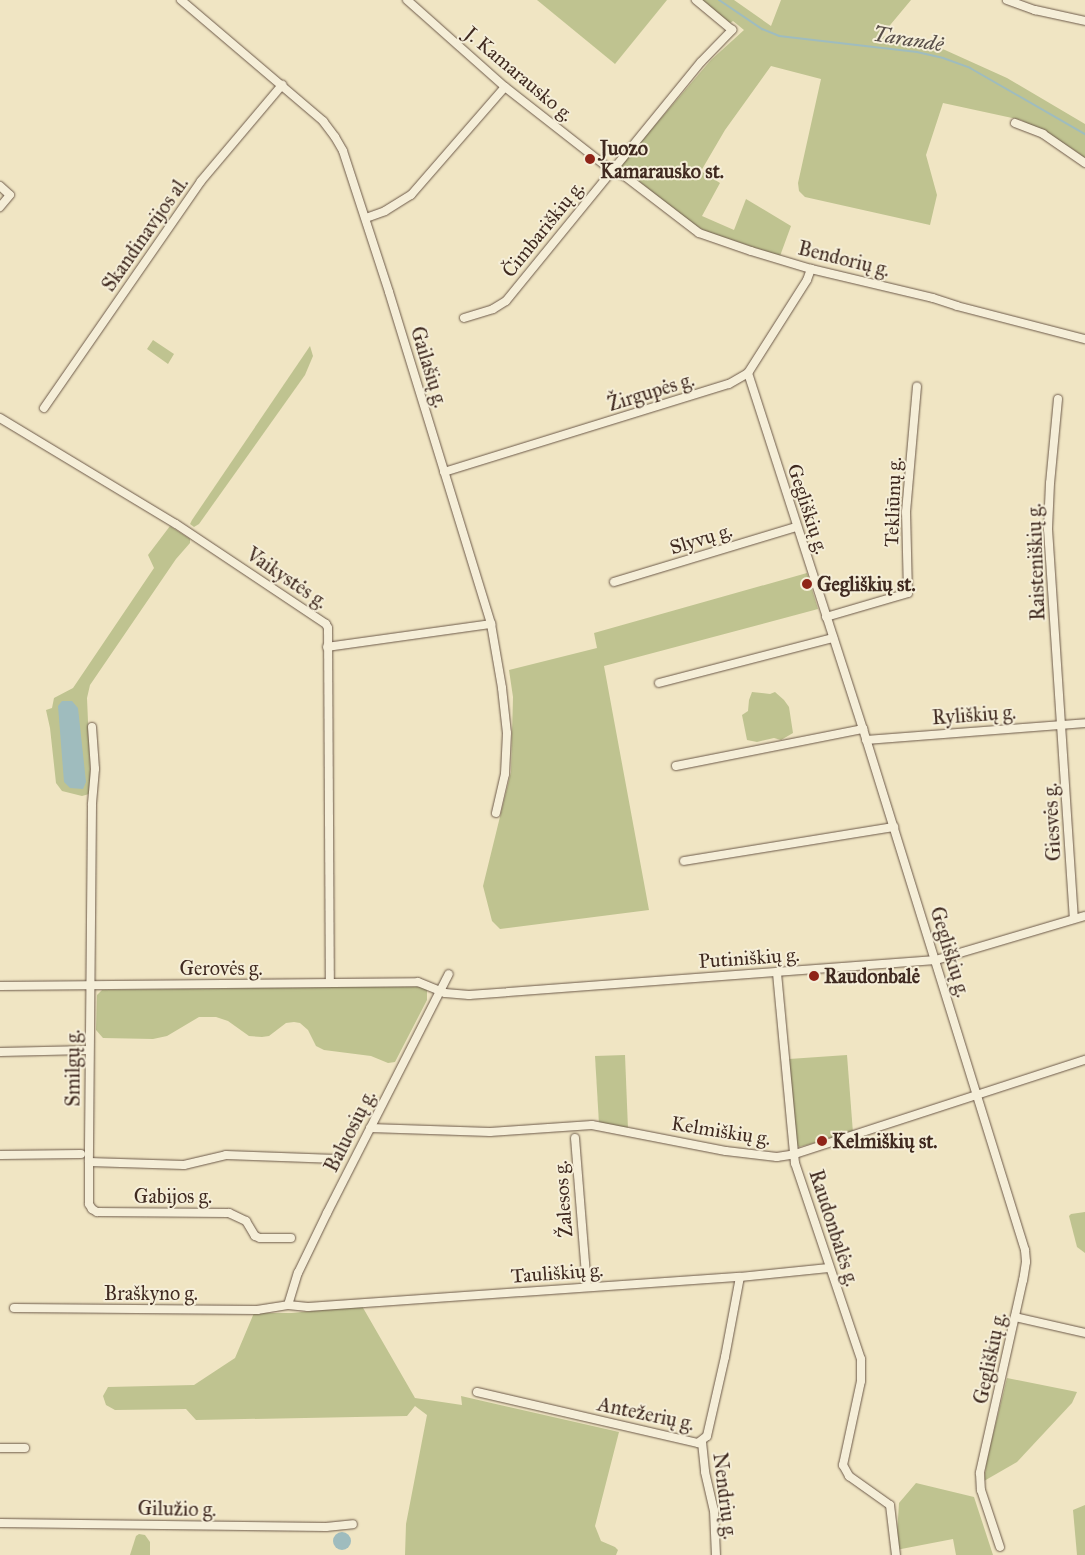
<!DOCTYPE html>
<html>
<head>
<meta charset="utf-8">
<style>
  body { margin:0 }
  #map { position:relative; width:1085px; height:1555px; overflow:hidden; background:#f0e5c3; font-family:"IM FELL Great Primer",serif }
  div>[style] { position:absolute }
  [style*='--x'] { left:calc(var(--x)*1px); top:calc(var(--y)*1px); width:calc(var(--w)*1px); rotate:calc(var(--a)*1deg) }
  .green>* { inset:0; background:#bfc390 }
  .water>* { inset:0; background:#9fbcbe }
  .round { border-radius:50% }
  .stream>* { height:2px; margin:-1px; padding:0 1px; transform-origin:1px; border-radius:1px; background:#9fbcbe }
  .roads { filter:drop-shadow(0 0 1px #6c5949) drop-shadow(0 0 1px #6c5949) }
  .street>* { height:8px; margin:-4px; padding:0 4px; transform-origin:4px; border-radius:4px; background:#f5eed8 }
  .dots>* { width:14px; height:14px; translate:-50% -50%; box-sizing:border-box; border:2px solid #f5eed8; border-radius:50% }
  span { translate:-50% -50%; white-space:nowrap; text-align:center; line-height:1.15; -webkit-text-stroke:4px #f5eed8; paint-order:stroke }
  .street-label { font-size:20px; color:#402a20 }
  .poi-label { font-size:20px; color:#402a20; font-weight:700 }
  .left { translate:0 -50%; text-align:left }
  .water-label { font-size:21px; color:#584e48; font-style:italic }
</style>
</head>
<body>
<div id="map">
  <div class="green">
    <i style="clip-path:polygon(537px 0,667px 0,615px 64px)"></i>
    <i style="clip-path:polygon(702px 0,734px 0,771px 26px,781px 0,911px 0,881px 36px,923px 42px,945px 50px,1007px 78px,1085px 124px,1085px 158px,1071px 148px,1021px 120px,943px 103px,926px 155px,937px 195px,930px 225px,805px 197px,799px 191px,798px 183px,821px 79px,771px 66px,725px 130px,701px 171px,720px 183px,702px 216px,734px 230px,746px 199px,791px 226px,780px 256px,705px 231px,691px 223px,620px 166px,711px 60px,744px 30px,733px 21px,730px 23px)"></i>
    <i style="clip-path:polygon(153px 340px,174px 354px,168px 364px,147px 349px)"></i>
    <i style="clip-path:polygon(310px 346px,313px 356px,305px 375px,199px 524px,194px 527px,190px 524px,192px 520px)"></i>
    <i style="clip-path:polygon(170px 526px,190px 539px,190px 543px,176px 559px,90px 685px,87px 698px,91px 791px,89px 794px,82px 796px,62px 791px,56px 783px,50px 728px,46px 710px,52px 708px,54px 698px,73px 688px,154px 568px,148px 555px)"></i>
    <i style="clip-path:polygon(807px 573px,818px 609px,604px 666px,649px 910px,500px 929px,492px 921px,483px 886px,511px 772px,513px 697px,509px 670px,597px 648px,594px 633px)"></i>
    <i style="clip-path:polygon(752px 692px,770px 694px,775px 692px,784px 700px,789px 707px,793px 733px,781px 740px,774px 738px,757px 742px,747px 740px,742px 715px,748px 711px,749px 700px)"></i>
    <i style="clip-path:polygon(420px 986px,427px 989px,427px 1000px,395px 1062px,388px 1063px,371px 1056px,324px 1050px,316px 1046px,308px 1030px,300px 1023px,294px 1022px,286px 1023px,269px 1036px,262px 1037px,249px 1036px,228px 1021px,216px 1017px,199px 1017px,167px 1036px,153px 1039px,103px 1038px,96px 1030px,97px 995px,102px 990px)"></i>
    <i style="clip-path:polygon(625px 1055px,628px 1129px,599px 1124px,595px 1056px)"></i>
    <i style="clip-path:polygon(847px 1055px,853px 1133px,799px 1147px,797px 1145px,789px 1059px)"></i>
    <i style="clip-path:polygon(1085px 1212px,1085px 1253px,1077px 1247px,1069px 1216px,1071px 1214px)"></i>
    <i style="clip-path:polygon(362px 1306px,415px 1398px,462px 1405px,461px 1396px,619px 1432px,595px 1526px,601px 1541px,615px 1547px,618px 1550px,616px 1555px,405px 1555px,406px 1524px,427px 1415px,415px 1406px,407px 1416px,196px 1420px,186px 1409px,115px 1410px,106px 1405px,103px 1396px,108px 1387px,194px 1385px,235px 1358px,254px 1313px,292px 1313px)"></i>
    <i style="clip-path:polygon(1007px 1378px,1077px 1392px,1072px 1403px,1017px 1462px,984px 1481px,987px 1459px)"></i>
    <i style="clip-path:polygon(916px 1483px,974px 1497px,993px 1555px,956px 1555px,953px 1539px,896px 1550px,899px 1503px)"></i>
    <i style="clip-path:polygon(1085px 1505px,1085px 1555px,1077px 1555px,1073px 1510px)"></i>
    <i style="clip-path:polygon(139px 1534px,145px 1535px,150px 1542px,150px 1555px,130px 1555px,136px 1536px)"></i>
  </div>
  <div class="water">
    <i style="clip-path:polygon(62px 701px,72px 701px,78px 708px,86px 782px,83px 789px,70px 788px,64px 782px,58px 706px)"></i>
    <i class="round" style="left:333px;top:1532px;width:18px;height:18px"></i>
  </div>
  <div class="stream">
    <i style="--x:719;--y:0;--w:52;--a:34"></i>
    <i style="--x:762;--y:29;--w:18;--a:22"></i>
    <i style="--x:779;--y:36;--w:139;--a:6.6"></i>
    <i style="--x:917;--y:52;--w:27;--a:13"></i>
    <i style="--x:943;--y:58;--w:29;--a:20"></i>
    <i style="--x:970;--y:68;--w:133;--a:29.9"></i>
  </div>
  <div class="roads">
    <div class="street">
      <i style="--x:181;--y:0;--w:187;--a:40.4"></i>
      <i style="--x:323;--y:121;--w:20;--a:53"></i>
      <i style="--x:335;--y:137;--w:16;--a:60"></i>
      <i style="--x:343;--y:151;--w:148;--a:71.9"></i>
      <i style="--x:389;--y:292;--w:347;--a:72.9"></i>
      <i style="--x:491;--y:624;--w:65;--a:80.2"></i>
      <i style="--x:502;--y:688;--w:45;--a:83.7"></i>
      <i style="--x:507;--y:733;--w:41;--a:92.8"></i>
      <i style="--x:505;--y:774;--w:40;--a:103"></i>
      <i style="--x:407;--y:0;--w:131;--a:41.6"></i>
      <i style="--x:505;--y:87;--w:136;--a:38.1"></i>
      <i style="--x:612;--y:171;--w:15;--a:23"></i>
      <i style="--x:626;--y:177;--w:92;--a:37.5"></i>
      <i style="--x:699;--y:233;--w:55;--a:19.1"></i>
      <i style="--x:751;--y:251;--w:63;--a:16.7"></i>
      <i style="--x:811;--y:269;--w:125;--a:13.4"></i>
      <i style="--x:933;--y:298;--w:25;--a:18"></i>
      <i style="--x:957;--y:306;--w:132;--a:14.5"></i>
      <i style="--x:1007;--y:0;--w:30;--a:20"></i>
      <i style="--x:1035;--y:10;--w:51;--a:12.4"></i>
      <i style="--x:1015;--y:123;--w:30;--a:21"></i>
      <i style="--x:1043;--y:134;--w:51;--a:34.6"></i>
      <i style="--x:0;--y:186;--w:13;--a:42"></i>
      <i style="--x:10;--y:195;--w:16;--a:130"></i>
      <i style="--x:366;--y:218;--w:20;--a:-20"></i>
      <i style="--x:385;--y:211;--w:31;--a:-32"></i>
      <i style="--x:411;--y:195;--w:143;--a:-49"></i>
      <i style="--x:464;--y:318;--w:30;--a:-17"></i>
      <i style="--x:493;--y:309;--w:15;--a:-32"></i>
      <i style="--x:506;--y:301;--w:308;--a:-50.8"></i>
      <i style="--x:701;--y:62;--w:45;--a:-45.9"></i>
      <i style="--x:732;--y:30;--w:47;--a:-140.2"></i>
      <i style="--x:748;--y:373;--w:374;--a:72.1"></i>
      <i style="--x:863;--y:729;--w:546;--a:72.73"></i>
      <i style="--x:1025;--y:1250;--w:12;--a:85"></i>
      <i style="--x:1026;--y:1262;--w:18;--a:99"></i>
      <i style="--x:1023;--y:1280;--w:198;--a:102.6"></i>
      <i style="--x:980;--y:1473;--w:17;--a:87"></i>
      <i style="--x:981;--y:1490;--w:60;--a:71.6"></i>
      <i style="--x:1058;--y:399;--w:84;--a:95.4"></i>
      <i style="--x:1050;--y:483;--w:46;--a:92.5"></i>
      <i style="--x:1048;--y:529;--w:390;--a:86.2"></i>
      <i style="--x:44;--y:408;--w:276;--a:-55.3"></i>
      <i style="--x:201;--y:181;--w:126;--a:-49.8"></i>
      <i style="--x:0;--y:418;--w:205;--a:31.1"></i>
      <i style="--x:176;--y:524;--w:180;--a:33.7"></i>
      <i style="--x:326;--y:624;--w:4;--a:63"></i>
      <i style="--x:328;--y:628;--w:355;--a:89.7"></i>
      <i style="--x:444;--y:472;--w:298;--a:-17.2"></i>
      <i style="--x:729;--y:384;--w:22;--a:-30"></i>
      <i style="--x:748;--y:373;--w:110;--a:-57.6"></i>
      <i style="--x:807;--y:280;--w:12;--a:-70"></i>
      <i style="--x:614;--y:582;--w:190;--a:-16.8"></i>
      <i style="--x:826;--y:617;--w:85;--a:-16.3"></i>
      <i style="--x:908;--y:593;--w:81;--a:-91.4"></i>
      <i style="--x:906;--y:512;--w:126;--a:-85"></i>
      <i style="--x:327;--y:647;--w:166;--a:-8"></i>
      <i style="--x:659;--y:683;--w:180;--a:-14.5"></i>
      <i style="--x:92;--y:727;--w:42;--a:85.9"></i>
      <i style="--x:95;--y:769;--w:36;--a:95"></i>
      <i style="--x:92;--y:805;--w:357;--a:90.5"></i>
      <i style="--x:89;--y:1162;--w:95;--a:1.8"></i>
      <i style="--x:184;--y:1165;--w:43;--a:-13.4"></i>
      <i style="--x:226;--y:1155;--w:110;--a:2.1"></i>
      <i style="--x:866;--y:740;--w:220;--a:-4.4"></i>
      <i style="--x:676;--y:766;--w:191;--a:-11.2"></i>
      <i style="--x:684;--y:861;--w:213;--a:-9.2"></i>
      <i style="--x:777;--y:973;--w:191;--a:84.6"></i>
      <i style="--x:795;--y:1163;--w:207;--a:71.4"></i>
      <i style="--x:861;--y:1359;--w:22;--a:90"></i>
      <i style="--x:861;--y:1381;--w:86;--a:102.1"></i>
      <i style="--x:843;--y:1465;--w:13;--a:61"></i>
      <i style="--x:849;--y:1476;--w:50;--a:35.3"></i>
      <i style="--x:890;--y:1505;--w:50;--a:83.2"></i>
      <i style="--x:0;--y:986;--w:418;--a:-0.5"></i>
      <i style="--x:418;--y:982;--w:29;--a:22"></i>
      <i style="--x:445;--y:993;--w:24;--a:5"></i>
      <i style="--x:469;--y:995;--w:468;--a:-4.3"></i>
      <i style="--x:936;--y:960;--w:155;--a:-16.5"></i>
      <i style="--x:0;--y:1052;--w:88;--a:-1.3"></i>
      <i style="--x:370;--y:1128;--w:120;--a:1.9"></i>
      <i style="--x:490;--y:1132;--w:102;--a:-3.9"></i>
      <i style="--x:592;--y:1125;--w:136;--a:11"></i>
      <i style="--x:726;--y:1151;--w:51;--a:6.7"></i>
      <i style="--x:777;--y:1157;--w:18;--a:-9"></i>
      <i style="--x:795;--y:1154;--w:305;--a:-18"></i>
      <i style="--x:575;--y:1138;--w:149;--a:85.4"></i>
      <i style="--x:0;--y:1155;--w:81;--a:-0.7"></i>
      <i style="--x:89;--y:1162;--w:42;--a:90"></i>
      <i style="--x:89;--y:1204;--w:6;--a:59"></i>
      <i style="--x:92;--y:1209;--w:6;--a:31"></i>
      <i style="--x:97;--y:1212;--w:132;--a:0.4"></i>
      <i style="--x:229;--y:1213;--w:19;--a:25"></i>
      <i style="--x:246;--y:1221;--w:17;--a:59"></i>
      <i style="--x:255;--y:1236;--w:5;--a:22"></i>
      <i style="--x:260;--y:1238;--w:31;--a:0"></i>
      <i style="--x:288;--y:1305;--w:34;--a:-73"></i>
      <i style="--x:298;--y:1273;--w:67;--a:-64.2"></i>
      <i style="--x:327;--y:1213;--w:268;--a:-63"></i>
      <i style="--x:14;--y:1308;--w:243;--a:0.5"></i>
      <i style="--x:257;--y:1310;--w:31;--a:-9"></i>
      <i style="--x:288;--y:1305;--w:20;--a:6"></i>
      <i style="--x:308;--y:1307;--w:433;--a:-4"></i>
      <i style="--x:740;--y:1277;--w:89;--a:-5.8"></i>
      <i style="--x:1015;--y:1317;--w:72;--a:12.9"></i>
      <i style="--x:477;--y:1392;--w:227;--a:13"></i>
      <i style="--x:698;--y:1443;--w:11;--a:-38"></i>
      <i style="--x:707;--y:1436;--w:81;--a:-77.2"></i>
      <i style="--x:725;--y:1357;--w:81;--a:-79.4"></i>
      <i style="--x:702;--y:1442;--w:30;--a:84"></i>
      <i style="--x:705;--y:1472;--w:39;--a:77"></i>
      <i style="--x:714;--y:1510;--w:45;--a:87.5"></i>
      <i style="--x:0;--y:1448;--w:25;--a:0"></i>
      <i style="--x:0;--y:1523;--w:326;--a:0.7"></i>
      <i style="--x:326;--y:1527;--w:27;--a:-6"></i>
    </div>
  </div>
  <div class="dots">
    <i style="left:590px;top:159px;background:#8f2418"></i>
    <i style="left:807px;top:584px;background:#8f2418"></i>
    <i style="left:814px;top:976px;background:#8f2418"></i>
    <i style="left:822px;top:1141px;background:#8f2418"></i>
  </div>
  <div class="street-label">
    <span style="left:519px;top:74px;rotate:40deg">J. Kamarausko g.</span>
    <span style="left:543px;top:229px;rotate:-51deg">Čimbariškių g.</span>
    <span style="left:145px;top:234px;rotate:-55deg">Skandinavijos al.</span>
    <span style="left:844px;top:259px;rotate:14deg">Bendorių g.</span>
    <span style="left:429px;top:367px;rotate:73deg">Gailašių g.</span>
    <span style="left:651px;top:392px;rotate:-17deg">Žirgupės g.</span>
    <span style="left:893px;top:502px;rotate:-88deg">Tekliūnų g.</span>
    <span style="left:808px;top:509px;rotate:72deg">Gegliškių g.</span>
    <span style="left:701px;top:539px;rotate:-17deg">Slyvų g.</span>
    <span style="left:1036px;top:562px;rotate:-92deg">Raisteniškių g.</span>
    <span style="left:287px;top:578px;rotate:34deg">Vaikystės g.</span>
    <span style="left:974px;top:715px;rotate:-4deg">Ryliškių g.</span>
    <span style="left:1052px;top:822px;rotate:-93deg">Giesvės g.</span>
    <span style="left:950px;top:952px;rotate:73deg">Gegliškių g.</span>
    <span style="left:749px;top:958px;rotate:-4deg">Putiniškių g.</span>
    <span style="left:221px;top:968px">Gerovės g.</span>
    <span style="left:73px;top:1068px;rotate:-90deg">Smilgų g.</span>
    <span style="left:350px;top:1131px;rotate:-63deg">Baluosių g.</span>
    <span style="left:721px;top:1131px;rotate:9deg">Kelmiškių g.</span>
    <span style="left:173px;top:1196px">Gabijos g.</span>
    <span style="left:563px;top:1199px;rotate:-94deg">Žalesos g.</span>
    <span style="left:834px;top:1228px;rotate:72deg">Raudonbalės g.</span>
    <span style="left:557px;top:1273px;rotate:-4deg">Tauliškių g.</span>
    <span style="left:151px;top:1293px">Braškyno g.</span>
    <span style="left:990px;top:1358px;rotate:-78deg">Gegliškių g.</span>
    <span style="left:646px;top:1414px;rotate:12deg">Antežerių g.</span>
    <span style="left:725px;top:1496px;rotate:83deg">Nendrių g.</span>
    <span style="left:177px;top:1509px;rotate:1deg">Gilužio g.</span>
  </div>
  <div class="poi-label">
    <span class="left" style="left:600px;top:160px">Juozo<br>Kamarausko st.</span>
    <span class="left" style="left:817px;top:584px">Gegliškių st.</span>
    <span class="left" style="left:824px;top:976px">Raudonbalė</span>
    <span class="left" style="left:832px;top:1141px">Kelmiškių st.</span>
  </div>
  <div class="water-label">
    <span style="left:908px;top:39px;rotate:9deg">Tarandė</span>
  </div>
</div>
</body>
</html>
